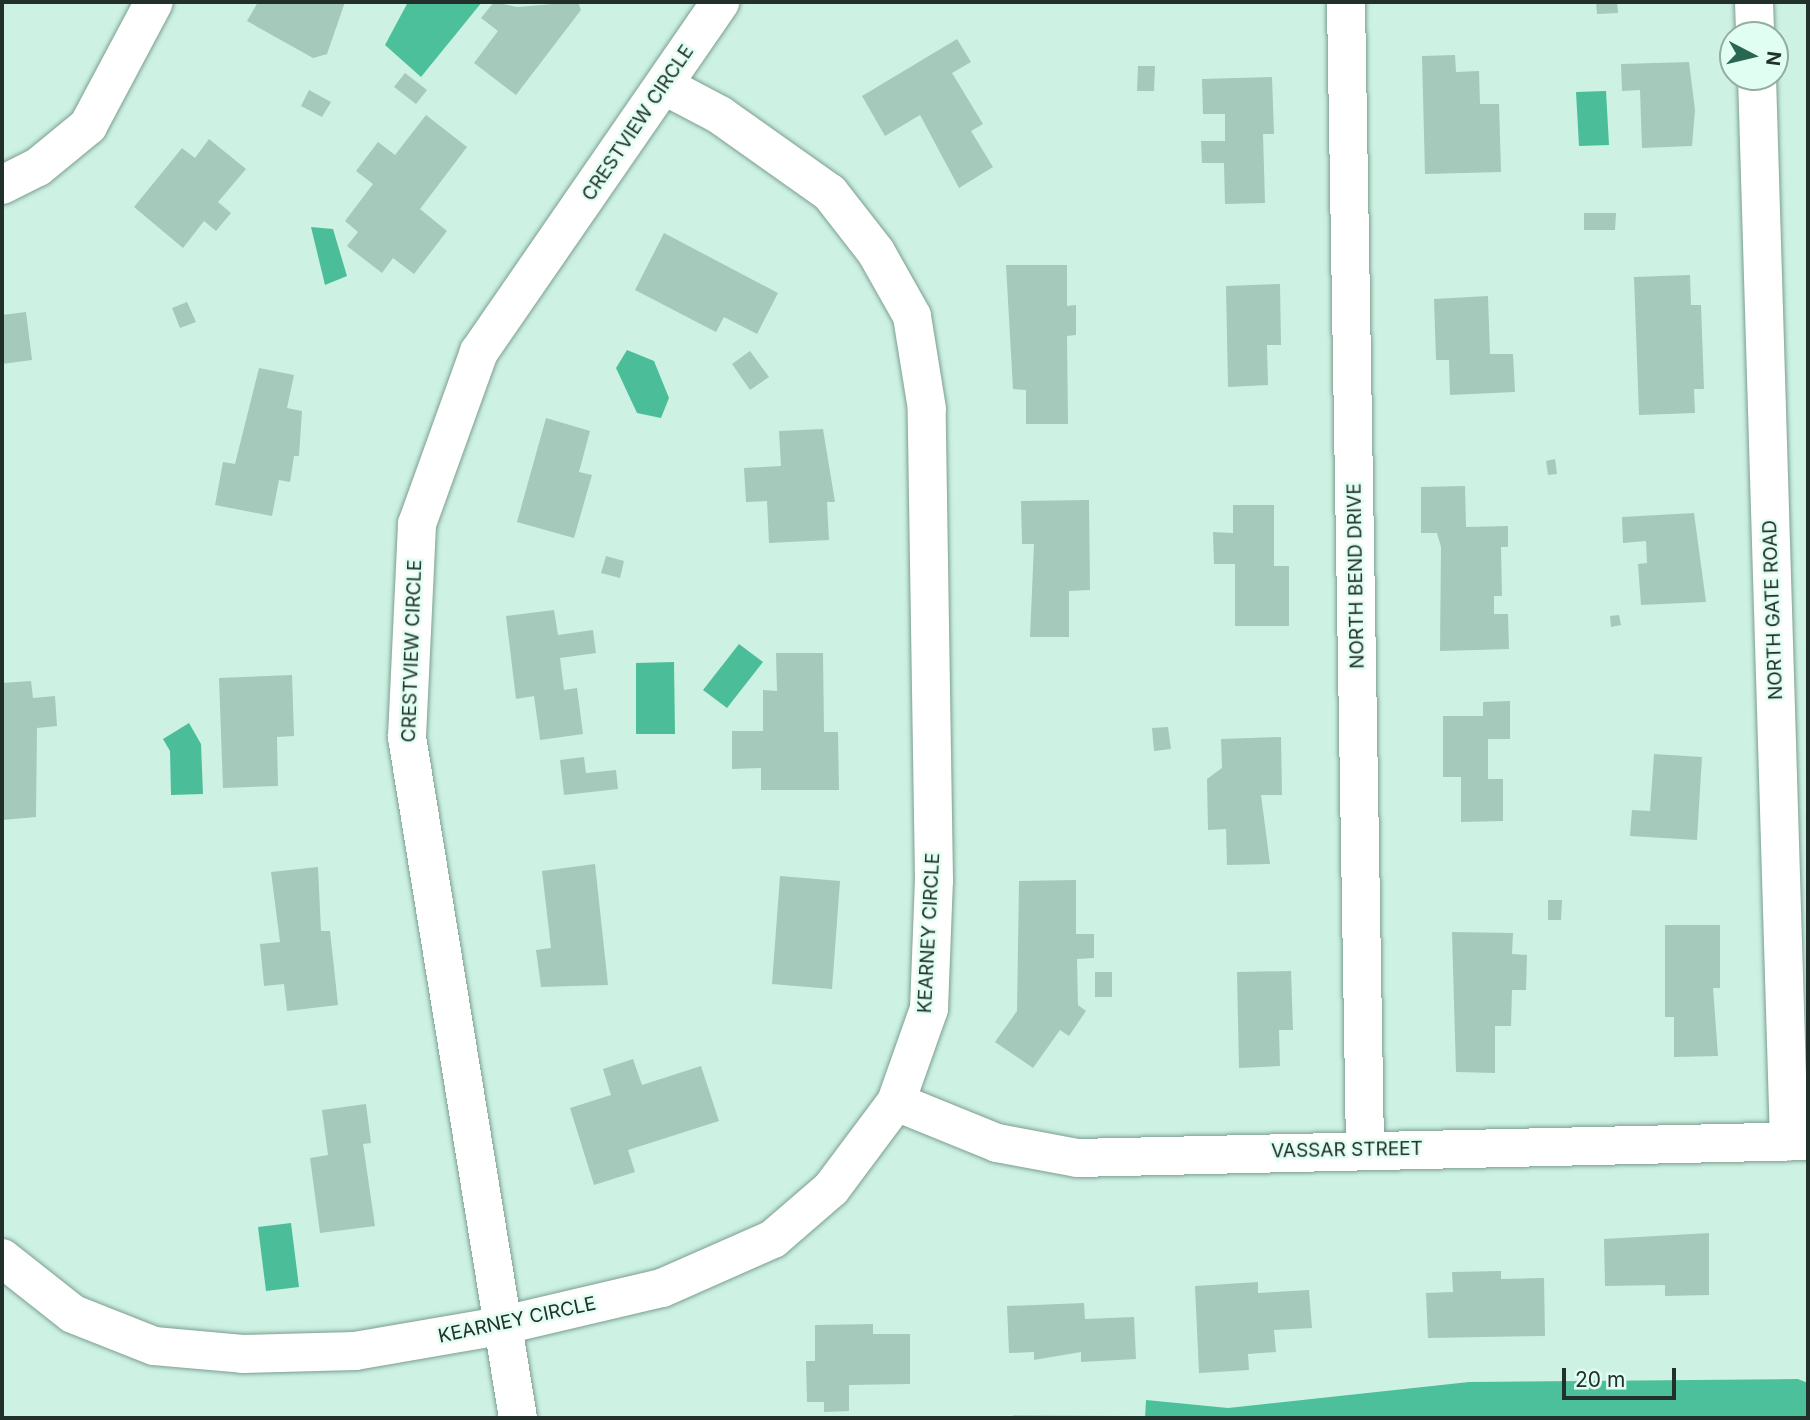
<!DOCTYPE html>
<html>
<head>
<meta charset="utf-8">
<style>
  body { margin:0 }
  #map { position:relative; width:1810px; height:1420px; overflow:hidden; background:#cdf2e3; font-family:Inter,sans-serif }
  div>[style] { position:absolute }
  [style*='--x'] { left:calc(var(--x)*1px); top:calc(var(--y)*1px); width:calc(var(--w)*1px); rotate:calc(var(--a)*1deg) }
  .green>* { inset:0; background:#80eec8 }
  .forest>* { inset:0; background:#4cc09b }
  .water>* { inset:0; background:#4bbe99 }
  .building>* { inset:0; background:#a5c9bb }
  .roads { filter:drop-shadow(0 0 2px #7c9e90) drop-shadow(0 0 2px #7c9e90) }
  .minor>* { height:38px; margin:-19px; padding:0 19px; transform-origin:19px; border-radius:19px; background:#fff }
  span { translate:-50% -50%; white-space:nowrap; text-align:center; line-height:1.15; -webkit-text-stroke:5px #e0fef1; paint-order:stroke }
  .street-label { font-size:19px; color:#21302a }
  .frame { position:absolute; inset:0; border:4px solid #21302a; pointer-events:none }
  .north { position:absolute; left:1719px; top:21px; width:70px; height:70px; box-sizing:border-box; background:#e0fef1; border:2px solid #94aca1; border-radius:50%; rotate:97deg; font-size:19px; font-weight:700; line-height:28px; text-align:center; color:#21302a }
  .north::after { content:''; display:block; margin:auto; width:24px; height:32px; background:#2a6753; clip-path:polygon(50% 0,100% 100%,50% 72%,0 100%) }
  .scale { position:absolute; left:1562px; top:1368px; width:114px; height:32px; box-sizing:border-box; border:4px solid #21302a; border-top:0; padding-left:9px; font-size:21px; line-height:24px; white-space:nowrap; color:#21302a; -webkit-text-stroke:5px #e0fef1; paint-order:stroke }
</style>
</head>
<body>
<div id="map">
  <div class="green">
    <i style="clip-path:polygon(1013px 1415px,1133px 1416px,1133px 1418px,1013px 1418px)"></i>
  </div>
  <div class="forest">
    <i style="clip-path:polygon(408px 2px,482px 2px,421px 77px,385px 45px)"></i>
    <i style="clip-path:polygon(1798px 1379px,1808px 1383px,1808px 1418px,1145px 1418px,1146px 1400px,1228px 1408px,1469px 1382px)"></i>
  </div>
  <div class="water">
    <i style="clip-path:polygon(1606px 91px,1609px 145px,1579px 146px,1576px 92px)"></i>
    <i style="clip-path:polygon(311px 227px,333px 229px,347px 276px,325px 285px)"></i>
    <i style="clip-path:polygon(627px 350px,654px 361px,669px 398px,661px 418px,637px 413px,616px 368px)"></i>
    <i style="clip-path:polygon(739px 644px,763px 662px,727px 708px,703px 690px)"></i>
    <i style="clip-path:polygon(674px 662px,675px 734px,636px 734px,636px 663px)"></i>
    <i style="clip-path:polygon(189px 723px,201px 744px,203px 794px,171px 795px,170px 751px,163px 739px)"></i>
    <i style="clip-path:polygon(291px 1223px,299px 1287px,266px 1291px,258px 1227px)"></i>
  </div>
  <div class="building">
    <i style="clip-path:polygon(258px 2px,345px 2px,327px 54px,313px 58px,247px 21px)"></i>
    <i style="clip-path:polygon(494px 2px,517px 7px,578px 2px,581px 10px,516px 95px,474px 63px,498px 31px,481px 18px)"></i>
    <i style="clip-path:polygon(1596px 2px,1617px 2px,1618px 13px,1597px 14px)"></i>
    <i style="clip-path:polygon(957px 39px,971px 62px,952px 73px,983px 124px,971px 131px,993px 167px,959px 188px,920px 115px,885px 136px,862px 96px)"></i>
    <i style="clip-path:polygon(1455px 55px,1456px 72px,1479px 71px,1480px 104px,1499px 104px,1501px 172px,1425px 174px,1422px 56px)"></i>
    <i style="clip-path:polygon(1689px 62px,1695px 110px,1692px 146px,1642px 148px,1640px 90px,1622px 91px,1621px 64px)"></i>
    <i style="clip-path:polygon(1138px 66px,1155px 66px,1154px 91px,1137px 91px)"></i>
    <i style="clip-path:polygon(405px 73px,427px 90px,416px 104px,394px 87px)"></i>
    <i style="clip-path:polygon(1272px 77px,1274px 134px,1263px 134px,1265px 203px,1225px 204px,1224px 163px,1202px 163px,1201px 141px,1225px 141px,1225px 114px,1203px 114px,1202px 79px)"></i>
    <i style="clip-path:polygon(309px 90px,331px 102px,322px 117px,301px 106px)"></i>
    <i style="clip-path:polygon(426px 115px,467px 147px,420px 209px,447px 231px,414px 274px,393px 258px,382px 273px,347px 246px,358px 232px,345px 221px,373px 184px,356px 171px,378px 142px,395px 155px)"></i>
    <i style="clip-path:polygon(209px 139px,246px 169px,218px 202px,231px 213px,216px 231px,204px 221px,183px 248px,134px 207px,182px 148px,195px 158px)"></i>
    <i style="clip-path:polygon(1584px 213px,1616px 213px,1615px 230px,1584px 230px)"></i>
    <i style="clip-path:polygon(664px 233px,778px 293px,757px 334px,724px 317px,716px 332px,635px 290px)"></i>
    <i style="clip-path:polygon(1006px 265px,1067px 265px,1067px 306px,1076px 305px,1076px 335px,1067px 336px,1068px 424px,1026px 424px,1026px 390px,1013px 389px)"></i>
    <i style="clip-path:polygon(1690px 275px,1691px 305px,1701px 305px,1704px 389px,1694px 389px,1695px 413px,1639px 415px,1634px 277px)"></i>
    <i style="clip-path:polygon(1280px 284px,1281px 345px,1267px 345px,1268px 385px,1228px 387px,1226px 286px)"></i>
    <i style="clip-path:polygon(1488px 296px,1490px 354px,1513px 354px,1515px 392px,1450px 395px,1449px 360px,1436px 360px,1434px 299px)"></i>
    <i style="clip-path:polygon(187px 302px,196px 322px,180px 328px,172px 308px)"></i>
    <i style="clip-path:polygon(26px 312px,32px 360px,2px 364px,2px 315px)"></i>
    <i style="clip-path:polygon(750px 351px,769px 377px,750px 390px,732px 364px)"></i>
    <i style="clip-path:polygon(259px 368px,294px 375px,287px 408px,302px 411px,299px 456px,294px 456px,290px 482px,279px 480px,272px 516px,215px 505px,223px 462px,235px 464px)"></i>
    <i style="clip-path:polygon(546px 418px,590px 431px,579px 472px,592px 475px,574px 538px,517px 522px)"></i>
    <i style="clip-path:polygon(823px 429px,835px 502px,827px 502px,829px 540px,769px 543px,767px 501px,746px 502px,744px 468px,781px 466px,779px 431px)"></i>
    <i style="clip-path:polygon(1555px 459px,1557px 474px,1548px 475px,1546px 461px)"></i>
    <i style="clip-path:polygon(1465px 486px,1466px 527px,1508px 526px,1508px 547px,1501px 547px,1502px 596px,1494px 596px,1494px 614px,1508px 614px,1509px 649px,1440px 651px,1441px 547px,1437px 533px,1421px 533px,1421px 487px)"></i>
    <i style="clip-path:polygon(1089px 500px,1090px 590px,1069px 591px,1069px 637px,1030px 637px,1034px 544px,1022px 544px,1021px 501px)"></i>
    <i style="clip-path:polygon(1233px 505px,1274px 505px,1274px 566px,1289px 566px,1289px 626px,1235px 626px,1235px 564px,1214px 564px,1213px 532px,1233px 533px)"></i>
    <i style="clip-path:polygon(1694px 513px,1706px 602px,1641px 605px,1638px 564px,1647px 563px,1646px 541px,1623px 543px,1622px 517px)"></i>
    <i style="clip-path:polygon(606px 556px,624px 561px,620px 578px,601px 573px)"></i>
    <i style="clip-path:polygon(554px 610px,558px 635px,593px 630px,596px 653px,560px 658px,564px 690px,577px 688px,583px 734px,540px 740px,534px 696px,516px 699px,506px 616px)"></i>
    <i style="clip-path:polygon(1619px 615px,1621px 625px,1611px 627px,1610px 616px)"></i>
    <i style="clip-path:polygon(776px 653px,823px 653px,824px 732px,838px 732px,839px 790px,761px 790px,761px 768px,732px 769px,732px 731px,763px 731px,763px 690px,777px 691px)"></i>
    <i style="clip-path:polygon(292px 675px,294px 736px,277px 737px,278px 786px,223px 788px,219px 678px)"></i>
    <i style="clip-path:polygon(31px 681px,33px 698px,55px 696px,57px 726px,37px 728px,36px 817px,2px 820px,2px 683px)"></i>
    <i style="clip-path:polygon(1510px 701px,1510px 739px,1488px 739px,1488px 779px,1503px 779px,1503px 821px,1461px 822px,1461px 777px,1443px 777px,1443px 716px,1483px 716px,1483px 702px)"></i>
    <i style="clip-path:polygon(1168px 727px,1171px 749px,1154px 751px,1152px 728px)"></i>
    <i style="clip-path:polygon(1281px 737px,1282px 795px,1261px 795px,1270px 864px,1227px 865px,1226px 829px,1208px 830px,1207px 779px,1222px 768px,1221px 739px)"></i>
    <i style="clip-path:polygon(1654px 754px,1702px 757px,1697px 840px,1630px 836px,1632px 810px,1650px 811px)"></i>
    <i style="clip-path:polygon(584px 757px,586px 773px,616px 770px,618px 789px,564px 795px,560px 760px)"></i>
    <i style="clip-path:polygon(595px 864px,608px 985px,541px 987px,536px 950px,551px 948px,542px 871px)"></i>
    <i style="clip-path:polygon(318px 867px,321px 931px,330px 931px,338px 1005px,287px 1011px,284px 984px,264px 986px,260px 944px,280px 942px,271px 872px)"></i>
    <i style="clip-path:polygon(780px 876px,840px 881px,832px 989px,772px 984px)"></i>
    <i style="clip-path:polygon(1076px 880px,1076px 934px,1094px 934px,1094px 958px,1077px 959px,1078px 1005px,1086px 1011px,1069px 1036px,1060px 1030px,1033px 1068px,995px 1042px,1017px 1011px,1019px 881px)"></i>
    <i style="clip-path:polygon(1548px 900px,1562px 900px,1561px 920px,1548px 920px)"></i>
    <i style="clip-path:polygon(1665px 925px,1720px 925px,1720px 988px,1713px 988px,1718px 1056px,1674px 1057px,1674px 1017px,1665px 1017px)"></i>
    <i style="clip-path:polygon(1452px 932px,1513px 933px,1512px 954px,1527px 955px,1526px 990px,1512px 990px,1511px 1026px,1495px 1026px,1495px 1073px,1456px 1072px)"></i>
    <i style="clip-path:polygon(1291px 971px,1293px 1030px,1279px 1030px,1280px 1066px,1239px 1068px,1237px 972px)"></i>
    <i style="clip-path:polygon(1095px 972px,1112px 972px,1112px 997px,1095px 997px)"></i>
    <i style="clip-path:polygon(633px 1059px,642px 1085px,701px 1066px,719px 1121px,628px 1150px,635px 1172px,594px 1185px,570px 1108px,611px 1095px,603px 1069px)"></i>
    <i style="clip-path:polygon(366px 1104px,371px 1143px,363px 1144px,375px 1226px,320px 1233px,310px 1158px,328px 1155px,322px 1110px)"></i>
    <i style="clip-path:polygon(1709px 1233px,1709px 1295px,1665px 1296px,1665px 1285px,1605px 1286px,1604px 1239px)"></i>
    <i style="clip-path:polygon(1501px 1271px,1501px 1279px,1544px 1278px,1545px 1336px,1428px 1338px,1426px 1293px,1453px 1292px,1452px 1272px)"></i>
    <i style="clip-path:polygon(1258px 1282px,1258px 1293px,1309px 1290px,1312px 1328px,1274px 1330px,1276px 1352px,1248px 1354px,1249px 1370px,1199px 1373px,1195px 1286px)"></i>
    <i style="clip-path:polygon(1084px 1303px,1085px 1319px,1134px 1317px,1136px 1359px,1081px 1362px,1081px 1352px,1034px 1360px,1034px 1352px,1009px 1353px,1007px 1306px)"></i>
    <i style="clip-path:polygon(873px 1324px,873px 1334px,910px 1334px,910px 1384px,849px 1385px,849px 1411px,824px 1412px,824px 1402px,807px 1402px,806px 1361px,815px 1361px,815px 1325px)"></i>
  </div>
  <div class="roads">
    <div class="minor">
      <i style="--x:1346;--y:2;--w:1148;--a:89.05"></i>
      <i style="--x:1754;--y:2;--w:33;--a:88"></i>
      <i style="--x:1757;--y:77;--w:1065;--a:88.28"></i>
      <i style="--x:2;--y:185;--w:40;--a:-26.6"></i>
      <i style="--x:38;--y:167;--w:65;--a:-39.4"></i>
      <i style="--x:88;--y:126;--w:140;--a:-62"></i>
      <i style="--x:896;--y:1102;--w:109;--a:22.1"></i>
      <i style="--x:997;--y:1143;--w:81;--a:10.6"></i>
      <i style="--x:1077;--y:1158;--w:731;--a:-1.33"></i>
      <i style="--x:2;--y:1258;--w:90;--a:38.3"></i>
      <i style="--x:73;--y:1314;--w:87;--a:21.6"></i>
      <i style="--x:154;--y:1346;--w:89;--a:5.1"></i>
      <i style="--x:243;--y:1354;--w:112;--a:-1.5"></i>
      <i style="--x:355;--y:1351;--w:147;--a:-9.8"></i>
      <i style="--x:500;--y:1326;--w:166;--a:-13.2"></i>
      <i style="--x:662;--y:1288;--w:121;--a:-23.8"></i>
      <i style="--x:773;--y:1239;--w:77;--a:-40.8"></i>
      <i style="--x:831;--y:1189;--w:109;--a:-53.2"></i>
      <i style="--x:896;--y:1102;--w:99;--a:-70.5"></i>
      <i style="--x:929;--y:1009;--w:129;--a:-87.8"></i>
      <i style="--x:934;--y:880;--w:471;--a:-90.9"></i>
      <i style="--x:927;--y:409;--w:94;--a:-99.2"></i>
      <i style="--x:912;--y:316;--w:73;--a:-119.4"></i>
      <i style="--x:876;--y:252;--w:75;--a:-127.9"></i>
      <i style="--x:830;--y:193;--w:135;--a:-144.7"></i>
      <i style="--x:720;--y:115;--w:62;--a:-152.2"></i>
      <i style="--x:518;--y:1418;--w:690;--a:-99.26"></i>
      <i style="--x:407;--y:737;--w:213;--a:-87.3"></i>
      <i style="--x:417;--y:524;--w:183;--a:-70.2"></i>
      <i style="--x:479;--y:352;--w:425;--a:-55.4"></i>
    </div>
  </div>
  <div class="street-label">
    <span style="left:638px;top:123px;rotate:-56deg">CRESTVIEW CIRCLE</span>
    <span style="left:1356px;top:576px;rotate:-91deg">NORTH BEND DRIVE</span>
    <span style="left:1773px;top:610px;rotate:-92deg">NORTH GATE ROAD</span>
    <span style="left:412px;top:651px;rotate:-88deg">CRESTVIEW CIRCLE</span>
    <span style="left:929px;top:933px;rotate:-87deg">KEARNEY CIRCLE</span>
    <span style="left:1347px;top:1150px;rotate:-1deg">VASSAR STREET</span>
    <span style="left:517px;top:1320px;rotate:-12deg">KEARNEY CIRCLE</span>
  </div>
  <div class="frame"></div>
  <div class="north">N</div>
  <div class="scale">20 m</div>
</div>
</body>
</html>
